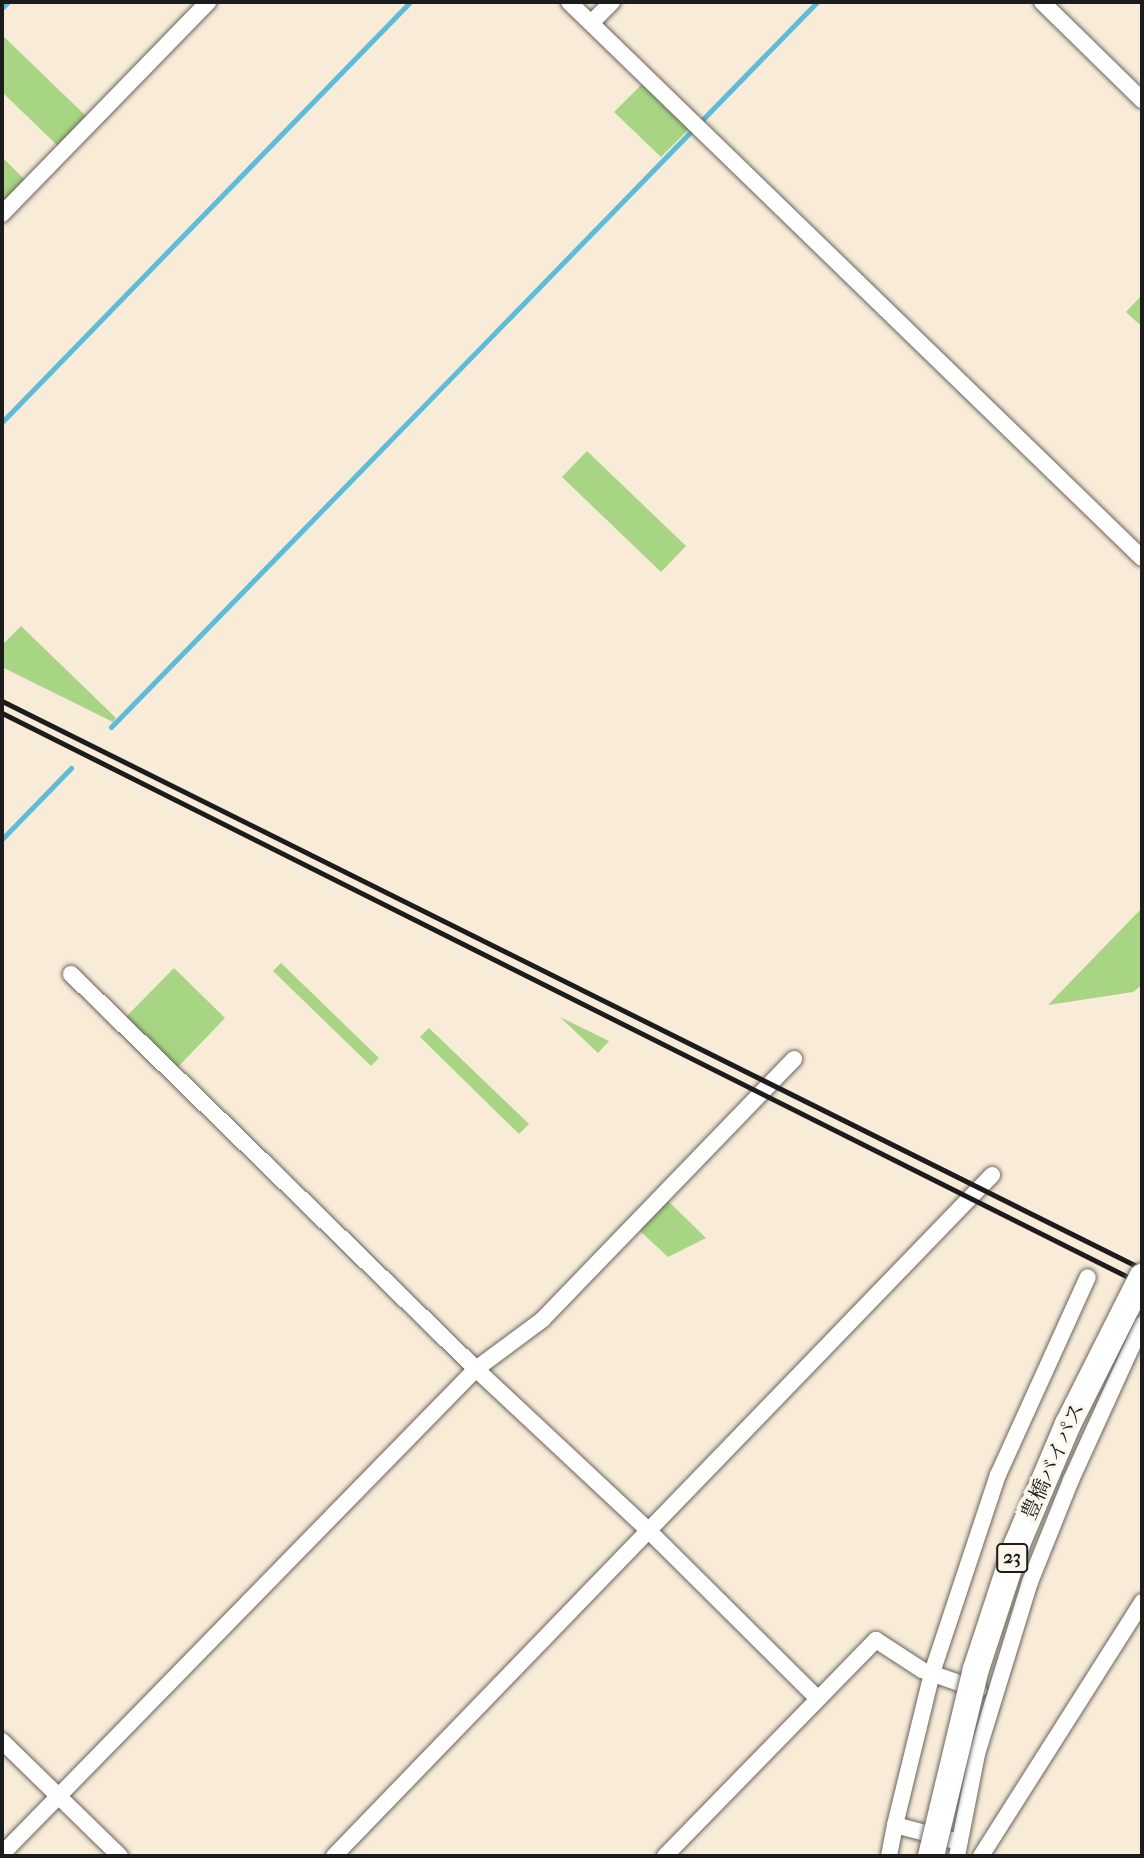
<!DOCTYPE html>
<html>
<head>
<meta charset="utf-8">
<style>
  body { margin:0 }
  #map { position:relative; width:1144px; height:1858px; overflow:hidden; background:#f8ebd8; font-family:"IM FELL French Canon","Noto Serif JP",serif }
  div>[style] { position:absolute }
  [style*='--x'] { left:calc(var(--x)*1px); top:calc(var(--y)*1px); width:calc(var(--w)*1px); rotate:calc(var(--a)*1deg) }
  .green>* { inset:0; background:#a7d583 }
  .stream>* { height:5px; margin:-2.5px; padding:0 2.5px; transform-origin:2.5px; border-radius:2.5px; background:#5cbcda }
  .roads { filter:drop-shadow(0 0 2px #69645e) drop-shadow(0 0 2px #69645e) }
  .minor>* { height:16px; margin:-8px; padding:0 8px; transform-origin:8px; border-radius:8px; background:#fff }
  .rail>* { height:5px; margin:-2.5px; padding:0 2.5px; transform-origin:2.5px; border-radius:2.5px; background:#1c1c1c }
  .bridges { filter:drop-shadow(0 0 2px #69645e) drop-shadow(0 0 2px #69645e) }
  .trunk-bridge>* { height:26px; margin:-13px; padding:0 13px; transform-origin:13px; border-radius:13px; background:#fff }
  span { translate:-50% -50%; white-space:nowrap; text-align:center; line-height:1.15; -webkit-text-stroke:7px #fbf7ec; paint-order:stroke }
  .shield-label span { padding:2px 5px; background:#fbf7ec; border:2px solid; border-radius:5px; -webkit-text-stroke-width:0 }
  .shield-label { font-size:19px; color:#1c1c1c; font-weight:700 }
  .street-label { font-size:21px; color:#1c1c1c }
  .frame { position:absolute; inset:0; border:4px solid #1c1c1c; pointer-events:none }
</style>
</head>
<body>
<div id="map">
  <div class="green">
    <i style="clip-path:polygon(2px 35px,87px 117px,58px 146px,2px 92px)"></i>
    <i style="clip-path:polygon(643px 83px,690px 128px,661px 157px,614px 112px)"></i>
    <i style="clip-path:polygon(2px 157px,25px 180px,2px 204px)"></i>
    <i style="clip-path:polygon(1142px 295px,1142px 321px,1139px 324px,1126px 312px)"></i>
    <i style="clip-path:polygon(587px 451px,686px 546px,661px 572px,562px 477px)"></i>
    <i style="clip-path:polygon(21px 626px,116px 718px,113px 722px,2px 667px,2px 645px)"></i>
    <i style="clip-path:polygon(1142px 908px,1142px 985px,1133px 992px,1048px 1005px)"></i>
    <i style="clip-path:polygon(281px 963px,379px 1058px,371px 1066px,273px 971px)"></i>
    <i style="clip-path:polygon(174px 968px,225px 1018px,176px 1069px,124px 1019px)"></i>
    <i style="clip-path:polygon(560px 1017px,609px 1041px,598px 1053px)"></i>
    <i style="clip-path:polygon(429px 1028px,529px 1124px,519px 1134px,420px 1037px)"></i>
    <i style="clip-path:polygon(668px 1201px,706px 1238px,668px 1257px,639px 1230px)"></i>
  </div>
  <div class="stream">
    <i style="--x:2;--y:8;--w:8;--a:-45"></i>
    <i style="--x:2;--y:422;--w:586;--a:-45.83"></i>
    <i style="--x:111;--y:727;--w:1012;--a:-45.76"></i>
    <i style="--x:2;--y:839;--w:99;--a:-45.8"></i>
  </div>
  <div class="roads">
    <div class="minor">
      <i style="--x:569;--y:2;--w:798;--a:44.14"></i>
      <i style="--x:1042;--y:2;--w:140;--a:44.4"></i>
      <i style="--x:591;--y:23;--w:30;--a:-45"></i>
      <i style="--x:2;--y:214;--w:296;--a:-45.8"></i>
      <i style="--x:71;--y:974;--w:566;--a:44.28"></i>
      <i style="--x:476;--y:1369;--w:237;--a:43.1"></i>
      <i style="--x:649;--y:1531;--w:238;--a:44.8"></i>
      <i style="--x:2;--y:1741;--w:165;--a:44.3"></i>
      <i style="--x:959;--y:1842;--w:66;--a:-165.1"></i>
      <i style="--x:895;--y:1825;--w:156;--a:-76.3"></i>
      <i style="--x:932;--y:1673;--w:209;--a:-71.6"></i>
      <i style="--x:998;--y:1475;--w:217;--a:-65.6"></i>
      <i style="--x:2;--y:1854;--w:678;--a:-45.66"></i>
      <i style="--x:476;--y:1369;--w:82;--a:-36.6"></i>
      <i style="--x:542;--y:1320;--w:363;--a:-46"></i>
      <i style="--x:334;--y:1856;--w:947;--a:-45.98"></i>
      <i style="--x:665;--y:1856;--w:302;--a:-45.7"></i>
      <i style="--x:876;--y:1640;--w:55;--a:33.1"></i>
      <i style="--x:922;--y:1670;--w:60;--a:19.3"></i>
      <i style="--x:889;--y:1856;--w:32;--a:-79"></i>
      <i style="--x:957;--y:1856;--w:104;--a:-78.9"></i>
      <i style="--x:977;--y:1754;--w:180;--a:-72.9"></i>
      <i style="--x:1030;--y:1582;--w:110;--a:-68.1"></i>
      <i style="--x:1071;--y:1480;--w:171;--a:-65.5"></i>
      <i style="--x:981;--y:1856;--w:301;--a:-57.6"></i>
    </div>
  </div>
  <div class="rail">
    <i style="--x:2;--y:701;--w:1274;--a:26.48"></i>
    <i style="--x:2;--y:713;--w:1275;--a:26.61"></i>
  </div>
  <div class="bridges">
    <div class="trunk-bridge">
      <i style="--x:931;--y:1856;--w:192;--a:-76.5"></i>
      <i style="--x:976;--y:1669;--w:132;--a:-71.8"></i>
      <i style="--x:1017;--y:1544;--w:130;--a:-67"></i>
      <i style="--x:1068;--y:1424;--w:165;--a:-63.3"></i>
    </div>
  </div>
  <div class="shield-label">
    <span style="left:1012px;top:1558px">23</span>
  </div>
  <div class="street-label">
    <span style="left:1053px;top:1461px;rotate:-66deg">豊橋バイパス</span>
  </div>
  <div class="frame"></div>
</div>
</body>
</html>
